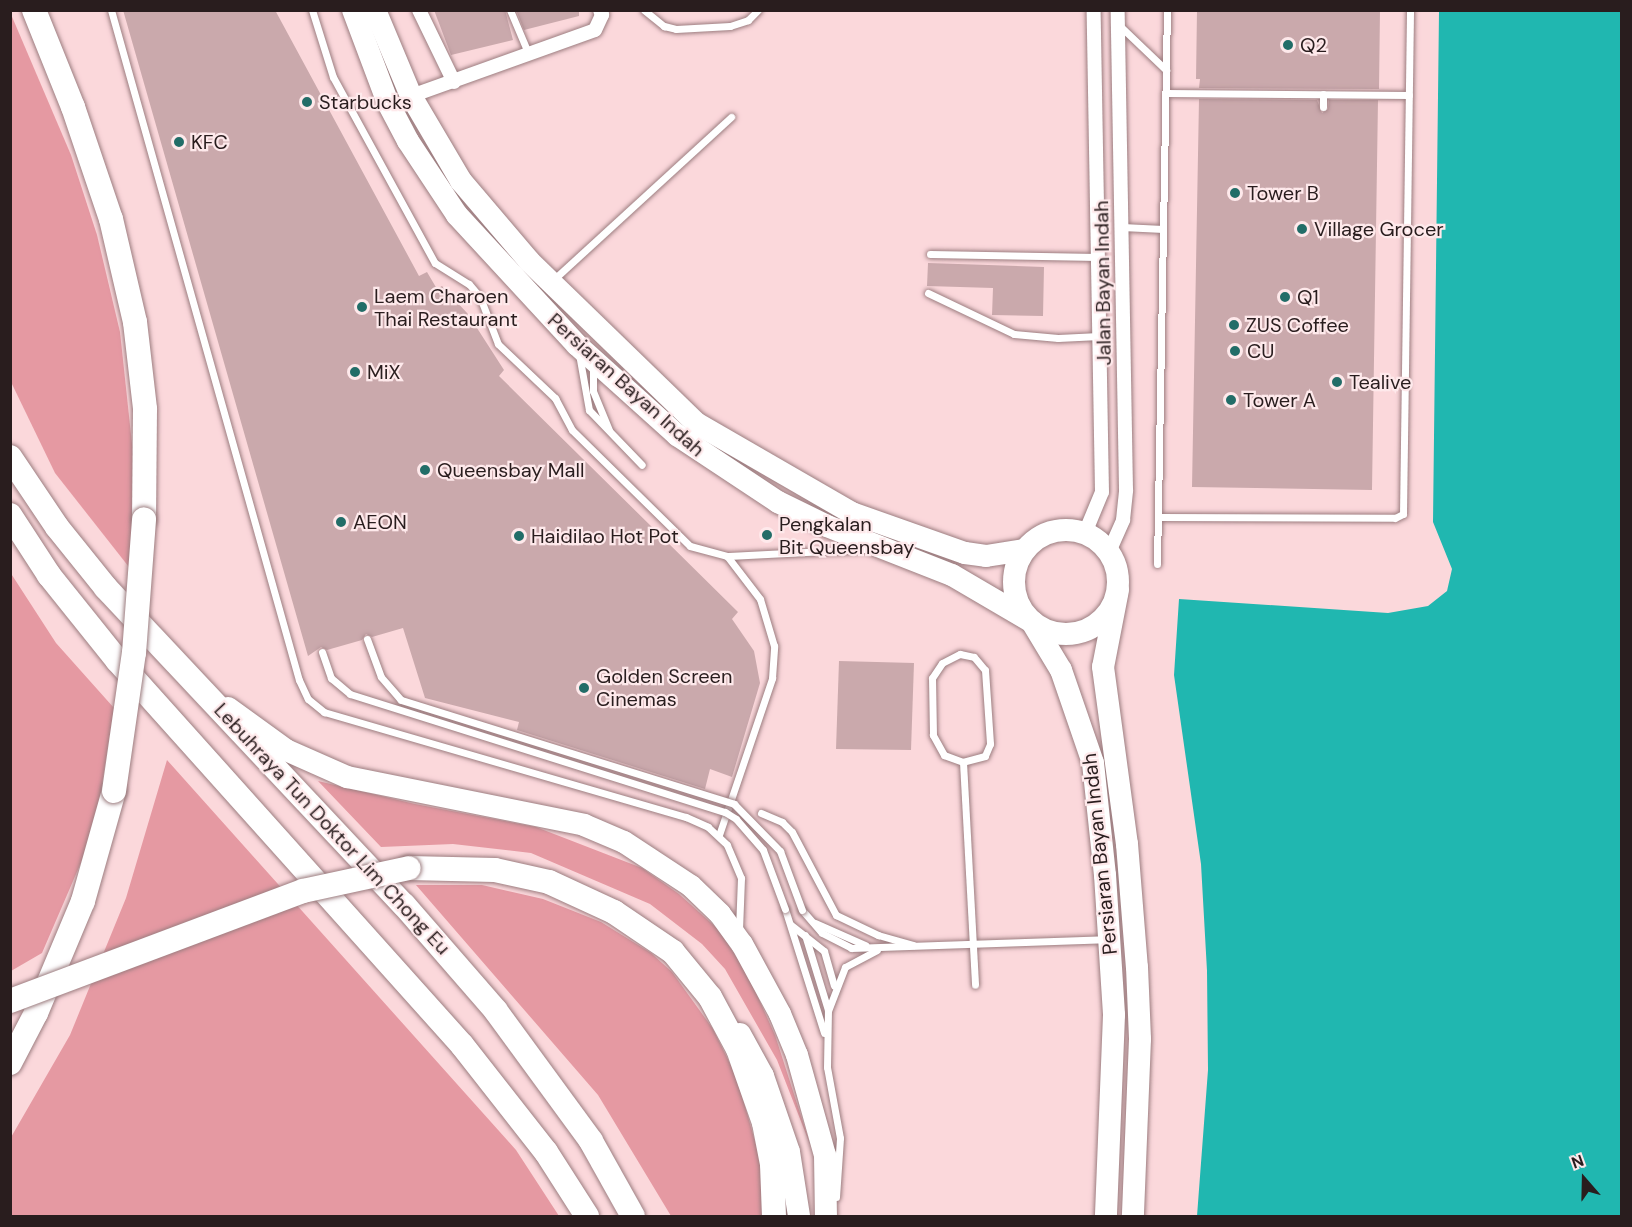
<!DOCTYPE html>
<html>
<head>
<meta charset="utf-8">
<style>
  body { margin:0 }
  #map { position:relative; width:1632px; height:1227px; overflow:hidden; background:#fbd8db; font-family:"DM Sans",sans-serif }
  div>[style] { position:absolute }
  [style*='--x'] { left:calc(var(--x)*1px); top:calc(var(--y)*1px); width:calc(var(--w)*1px); rotate:calc(var(--a)*1deg) }
  .green>* { inset:0; background:#e599a2 }
  .water>* { inset:0; background:#20b7b0 }
  .building>* { inset:0; background:#caa9ac }
  .roads { filter:drop-shadow(0 0 2px #9c7d80) drop-shadow(0 0 2px #9c7d80) }
  .service>* { height:7px; margin:-3.5px; padding:0 3.5px; transform-origin:3.5px; border-radius:3.5px; background:#fff }
  .minor>* { height:14px; margin:-7px; padding:0 7px; transform-origin:7px; border-radius:7px; background:#fff }
  .primary>* { height:22px; margin:-11px; padding:0 11px; transform-origin:11px; border-radius:11px; background:#fff }
  .primary>.ring { margin:-11px; padding:0; box-sizing:content-box; background:none; border:22px solid #fff; border-radius:50% }
  .trunk>* { height:24px; margin:-12px; padding:0 12px; transform-origin:12px; border-radius:12px; background:#fff }
  .bridges { filter:drop-shadow(0 0 2px #9c7d80) drop-shadow(0 0 2px #9c7d80) }
  .service-bridge>* { height:7px; margin:-3.5px; padding:0 3.5px; transform-origin:3.5px; border-radius:3.5px; background:#fff }
  .trunk-bridge>* { height:24px; margin:-12px; padding:0 12px; transform-origin:12px; border-radius:12px; background:#fff }
  .dots>* { width:16px; height:16px; translate:-50% -50%; box-sizing:border-box; border:3px solid #fee9eb; border-radius:50% }
  span { translate:-50% -50%; white-space:nowrap; text-align:center; line-height:1.15; -webkit-text-stroke:4.5px #fee9eb; paint-order:stroke }
  .poi-label { font-size:20px; color:#291d1e }
  .left { translate:0 -50%; text-align:left }
  .street-label { font-size:20px; color:#291d1e }
  .frame { position:absolute; inset:0; border:12px solid #291d1e; pointer-events:none }
  .north { position:absolute; left:1554px; top:1149px; width:60px; height:60px; -webkit-text-stroke:4px #fee9eb; paint-order:stroke; rotate:340deg; font-size:16px; font-weight:700; line-height:24px; text-align:center; color:#291d1e }
  .north::after { content:''; display:block; margin:auto; width:21px; height:27px; background:#291d1e; clip-path:polygon(50% 0,100% 100%,50% 72%,0 100%) }
</style>
</head>
<body>
<div id="map">
  <div class="green">
    <i style="clip-path:polygon(10px 12px,71px 155px,97px 235px,120px 332px,135px 472px,136px 576px,55px 473px,11px 382px)"></i>
    <i style="clip-path:polygon(10px 572px,56px 643px,114px 708px,95px 830px,42px 953px,11px 971px)"></i>
    <i style="clip-path:polygon(167px 760px,516px 1150px,559px 1216px,11px 1216px,10px 1139px,70px 1035px,126px 898px)"></i>
    <i style="clip-path:polygon(318px 781px,415px 804px,536px 827px,642px 868px,679px 894px,719px 930px,748px 975px,775px 1035px,811px 1147px,777px 1060px,725px 969px,702px 944px,650px 904px,531px 853px,453px 844px,381px 847px)"></i>
    <i style="clip-path:polygon(416px 885px,482px 885px,543px 899px,601px 922px,651px 953px,672px 972px,713px 1029px,737px 1078px,760px 1159px,762px 1216px,671px 1216px,598px 1095px)"></i>
  </div>
  <div class="water">
    <i style="clip-path:polygon(1439px 11px,1621px 11px,1621px 1216px,1197px 1216px,1208px 1070px,1207px 971px,1201px 864px,1174px 675px,1179px 599px,1388px 613px,1428px 606px,1447px 591px,1452px 569px,1433px 522px)"></i>
  </div>
  <div class="building">
    <i style="clip-path:polygon(123px 10px,275px 10px,419px 276px,427px 272px,437px 289px,442px 286px,468px 314px,504px 370px,499px 376px,738px 612px,732px 619px,754px 651px,760px 683px,732px 777px,710px 769px,705px 789px,517px 730px,519px 722px,425px 698px,403px 628px,372px 637px,366px 634px,362px 640px,327px 650px,321px 647px,308px 656px)"></i>
    <i style="clip-path:polygon(434px 10px,505px 10px,513px 40px,451px 55px)"></i>
    <i style="clip-path:polygon(516px 10px,579px 10px,579px 16px,524px 30px)"></i>
    <i style="clip-path:polygon(1197px 10px,1380px 10px,1379px 89px,1199px 88px,1200px 79px,1196px 79px)"></i>
    <i style="clip-path:polygon(1199px 99px,1317px 100px,1322px 113px,1328px 109px,1329px 100px,1378px 100px,1372px 490px,1192px 487px)"></i>
    <i style="clip-path:polygon(928px 263px,1044px 267px,1043px 316px,992px 315px,993px 288px,927px 286px)"></i>
    <i style="clip-path:polygon(839px 661px,914px 663px,911px 750px,836px 749px)"></i>
  </div>
  <div class="roads">
    <div class="service">
      <i style="--x:111;--y:10;--w:696;--a:74.33"></i>
      <i style="--x:299;--y:680;--w:21;--a:65"></i>
      <i style="--x:308;--y:699;--w:21;--a:39"></i>
      <i style="--x:324;--y:712;--w:377;--a:16.2"></i>
      <i style="--x:686;--y:817;--w:24;--a:24"></i>
      <i style="--x:708;--y:827;--w:26;--a:43"></i>
      <i style="--x:727;--y:845;--w:36;--a:67"></i>
      <i style="--x:741;--y:878;--w:51;--a:92.2"></i>
      <i style="--x:312;--y:10;--w:70;--a:72.6"></i>
      <i style="--x:333;--y:77;--w:212;--a:61.3"></i>
      <i style="--x:435;--y:263;--w:40;--a:32"></i>
      <i style="--x:469;--y:284;--w:17;--a:50"></i>
      <i style="--x:480;--y:297;--w:50;--a:69"></i>
      <i style="--x:498;--y:344;--w:79;--a:43.5"></i>
      <i style="--x:555;--y:398;--w:36;--a:62"></i>
      <i style="--x:572;--y:430;--w:165;--a:44.5"></i>
      <i style="--x:690;--y:546;--w:38;--a:15"></i>
      <i style="--x:727;--y:556;--w:139;--a:-2.9"></i>
      <i style="--x:510;--y:10;--w:49;--a:67.1"></i>
      <i style="--x:644;--y:10;--w:26;--a:39"></i>
      <i style="--x:664;--y:26;--w:12;--a:14"></i>
      <i style="--x:676;--y:29;--w:54;--a:-3.2"></i>
      <i style="--x:730;--y:26;--w:19;--a:-18"></i>
      <i style="--x:748;--y:20;--w:14;--a:-45"></i>
      <i style="--x:1120;--y:26;--w:64;--a:43.7"></i>
      <i style="--x:1166;--y:93;--w:243;--a:0.5"></i>
      <i style="--x:1323;--y:94;--w:13;--a:90"></i>
      <i style="--x:1122;--y:227;--w:41;--a:2.8"></i>
      <i style="--x:930;--y:254;--w:167;--a:1"></i>
      <i style="--x:552;--y:281;--w:243;--a:-42.5"></i>
      <i style="--x:928;--y:293;--w:95;--a:25.5"></i>
      <i style="--x:1014;--y:334;--w:44;--a:5.2"></i>
      <i style="--x:1058;--y:338;--w:41;--a:-2.8"></i>
      <i style="--x:579;--y:354;--w:57;--a:79.9"></i>
      <i style="--x:589;--y:410;--w:76;--a:46.1"></i>
      <i style="--x:593;--y:367;--w:24;--a:90"></i>
      <i style="--x:593;--y:391;--w:42;--a:67.7"></i>
      <i style="--x:1158;--y:517;--w:237;--a:0.2"></i>
      <i style="--x:1395;--y:518;--w:9;--a:-27"></i>
      <i style="--x:1403;--y:514;--w:504;--a:-89.2"></i>
      <i style="--x:1157;--y:564;--w:554;--a:-88.97"></i>
      <i style="--x:960;--y:654;--w:14;--a:12"></i>
      <i style="--x:974;--y:657;--w:17;--a:50"></i>
      <i style="--x:985;--y:670;--w:74;--a:86.1"></i>
      <i style="--x:990;--y:744;--w:13;--a:113"></i>
      <i style="--x:985;--y:756;--w:23;--a:165"></i>
      <i style="--x:963;--y:762;--w:20;--a:-160"></i>
      <i style="--x:944;--y:755;--w:23;--a:-119"></i>
      <i style="--x:933;--y:735;--w:57;--a:-91"></i>
      <i style="--x:932;--y:678;--w:18;--a:-56"></i>
      <i style="--x:942;--y:663;--w:20;--a:-27"></i>
      <i style="--x:963;--y:762;--w:223;--a:86.9"></i>
      <i style="--x:761;--y:813;--w:23;--a:23"></i>
      <i style="--x:782;--y:822;--w:14;--a:45"></i>
      <i style="--x:792;--y:832;--w:94;--a:62.1"></i>
      <i style="--x:836;--y:915;--w:47;--a:25.5"></i>
      <i style="--x:878;--y:935;--w:37;--a:16"></i>
      <i style="--x:719;--y:835;--w:166;--a:-71.3"></i>
      <i style="--x:772;--y:678;--w:32;--a:-86"></i>
      <i style="--x:774;--y:646;--w:49;--a:-106.6"></i>
      <i style="--x:760;--y:599;--w:54;--a:-127.5"></i>
      <i style="--x:785;--y:909;--w:130;--a:72.5"></i>
      <i style="--x:802;--y:910;--w:30;--a:49"></i>
      <i style="--x:822;--y:933;--w:33;--a:27"></i>
      <i style="--x:851;--y:948;--w:254;--a:-2"></i>
      <i style="--x:815;--y:923;--w:55;--a:23.7"></i>
      <i style="--x:791;--y:925;--w:42;--a:38.2"></i>
      <i style="--x:824;--y:951;--w:36;--a:74"></i>
      <i style="--x:805;--y:935;--w:78;--a:73"></i>
      <i style="--x:836;--y:1197;--w:59;--a:-86.1"></i>
      <i style="--x:840;--y:1138;--w:72;--a:-100.4"></i>
      <i style="--x:827;--y:1067;--w:56;--a:-89"></i>
      <i style="--x:828;--y:1011;--w:47;--a:-68.9"></i>
      <i style="--x:845;--y:967;--w:36;--a:-28"></i>
    </div>
    <div class="minor">
      <i style="--x:419;--y:10;--w:80;--a:64.1"></i>
      <i style="--x:411;--y:96;--w:195;--a:-19.7"></i>
      <i style="--x:595;--y:30;--w:17;--a:-65"></i>
      <i style="--x:602;--y:15;--w:5;--a:-112"></i>
      <i style="--x:1085;--y:533;--w:44;--a:-67.5"></i>
      <i style="--x:1102;--y:492;--w:482;--a:-91"></i>
      <i style="--x:1109;--y:552;--w:35;--a:-66"></i>
      <i style="--x:1123;--y:520;--w:30;--a:-84"></i>
      <i style="--x:1126;--y:490;--w:480;--a:-91"></i>
    </div>
    <div class="primary">
      <i style="--x:353;--y:10;--w:99;--a:69.4"></i>
      <i style="--x:388;--y:103;--w:43;--a:62.2"></i>
      <i style="--x:408;--y:141;--w:89;--a:56.5"></i>
      <i style="--x:457;--y:215;--w:177;--a:47.3"></i>
      <i style="--x:577;--y:345;--w:135;--a:42"></i>
      <i style="--x:677;--y:435;--w:121;--a:33.6"></i>
      <i style="--x:778;--y:502;--w:55;--a:26.1"></i>
      <i style="--x:827;--y:526;--w:134;--a:21.4"></i>
      <i style="--x:952;--y:575;--w:93;--a:30.4"></i>
      <i style="--x:1032;--y:622;--w:56;--a:58.9"></i>
      <i style="--x:1061;--y:670;--w:98;--a:71"></i>
      <i style="--x:1093;--y:763;--w:113;--a:83.9"></i>
      <i style="--x:1105;--y:875;--w:140;--a:86.3"></i>
      <i style="--x:1114;--y:1015;--w:201;--a:92.3"></i>
      <i style="--x:375;--y:10;--w:93;--a:67.3"></i>
      <i style="--x:411;--y:96;--w:99;--a:59.5"></i>
      <i style="--x:461;--y:181;--w:105;--a:49.6"></i>
      <i style="--x:529;--y:261;--w:233;--a:44.1"></i>
      <i style="--x:696;--y:423;--w:180;--a:30"></i>
      <i style="--x:852;--y:513;--w:120;--a:19.5"></i>
      <i style="--x:965;--y:553;--w:21;--a:8"></i>
      <i style="--x:986;--y:556;--w:38;--a:-9"></i>
      <i class="ring" style="left:1014px;top:530px;width:82px;height:82px"></i>
      <i style="--x:1118;--y:590;--w:78;--a:101"></i>
      <i style="--x:1103;--y:667;--w:179;--a:82.3"></i>
      <i style="--x:1127;--y:844;--w:123;--a:85.4"></i>
      <i style="--x:1137;--y:967;--w:72;--a:87.6"></i>
      <i style="--x:1140;--y:1039;--w:177;--a:92.3"></i>
      <i style="--x:228;--y:708;--w:72;--a:35.9"></i>
      <i style="--x:286;--y:750;--w:67;--a:23.9"></i>
      <i style="--x:347;--y:777;--w:242;--a:11.4"></i>
      <i style="--x:584;--y:825;--w:43;--a:23"></i>
      <i style="--x:624;--y:842;--w:80;--a:33.3"></i>
      <i style="--x:691;--y:886;--w:40;--a:44"></i>
      <i style="--x:720;--y:914;--w:37;--a:54"></i>
      <i style="--x:742;--y:944;--w:80;--a:61.5"></i>
      <i style="--x:780;--y:1014;--w:44;--a:67.5"></i>
      <i style="--x:797;--y:1055;--w:104;--a:74.4"></i>
      <i style="--x:825;--y:1155;--w:61;--a:89.1"></i>
      <i style="--x:740;--y:1034;--w:48;--a:61.3"></i>
      <i style="--x:763;--y:1076;--w:80;--a:71.1"></i>
      <i style="--x:789;--y:1152;--w:65;--a:81.1"></i>
    </div>
    <div class="trunk">
      <i style="--x:34;--y:10;--w:105;--a:68.1"></i>
      <i style="--x:73;--y:107;--w:118;--a:71.3"></i>
      <i style="--x:111;--y:219;--w:106;--a:76.9"></i>
      <i style="--x:135;--y:322;--w:88;--a:83.4"></i>
      <i style="--x:145;--y:409;--w:110;--a:90.5"></i>
      <i style="--x:10;--y:457;--w:84;--a:56.1"></i>
      <i style="--x:57;--y:527;--w:78;--a:51.2"></i>
      <i style="--x:106;--y:588;--w:435;--a:46.8"></i>
      <i style="--x:404;--y:905;--w:140;--a:49"></i>
      <i style="--x:496;--y:1011;--w:161;--a:53.8"></i>
      <i style="--x:591;--y:1141;--w:86;--a:60.8"></i>
      <i style="--x:10;--y:515;--w:72;--a:57"></i>
      <i style="--x:49;--y:575;--w:109;--a:51.3"></i>
      <i style="--x:117;--y:660;--w:517;--a:48.14"></i>
      <i style="--x:462;--y:1045;--w:136;--a:51.9"></i>
      <i style="--x:546;--y:1152;--w:76;--a:57.4"></i>
      <i style="--x:409;--y:868;--w:86;--a:1.3"></i>
      <i style="--x:495;--y:870;--w:55;--a:12.5"></i>
      <i style="--x:549;--y:882;--w:72;--a:24.8"></i>
      <i style="--x:614;--y:912;--w:71;--a:34.1"></i>
      <i style="--x:673;--y:952;--w:58;--a:50.6"></i>
      <i style="--x:710;--y:997;--w:59;--a:61.7"></i>
      <i style="--x:738;--y:1049;--w:78;--a:70.6"></i>
      <i style="--x:764;--y:1123;--w:42;--a:79"></i>
      <i style="--x:772;--y:1164;--w:52;--a:87.8"></i>
      <i style="--x:10;--y:1063;--w:56;--a:-62.5"></i>
      <i style="--x:36;--y:1013;--w:121;--a:-67.2"></i>
      <i style="--x:83;--y:901;--w:114;--a:-74.3"></i>
    </div>
  </div>
  <div class="bridges">
    <div class="service-bridge">
      <i style="--x:367;--y:639;--w:40;--a:69.8"></i>
      <i style="--x:381;--y:677;--w:30;--a:49"></i>
      <i style="--x:401;--y:700;--w:349;--a:17.3"></i>
      <i style="--x:734;--y:804;--w:66;--a:45.6"></i>
      <i style="--x:780;--y:851;--w:63;--a:69.6"></i>
      <i style="--x:322;--y:652;--w:28;--a:71"></i>
      <i style="--x:331;--y:678;--w:25;--a:40"></i>
      <i style="--x:350;--y:694;--w:393;--a:17.5"></i>
      <i style="--x:725;--y:812;--w:13;--a:32"></i>
      <i style="--x:736;--y:819;--w:41;--a:48.9"></i>
      <i style="--x:763;--y:850;--w:63;--a:69.6"></i>
    </div>
    <div class="trunk-bridge">
      <i style="--x:114;--y:791;--w:139;--a:-81.8"></i>
      <i style="--x:134;--y:653;--w:134;--a:-85.7"></i>
      <i style="--x:10;--y:1001;--w:313;--a:-20.6"></i>
      <i style="--x:303;--y:891;--w:108;--a:-12.2"></i>
    </div>
  </div>
  <div class="dots">
    <i style="left:1288px;top:45px;background:#226d68"></i>
    <i style="left:307px;top:102px;background:#226d68"></i>
    <i style="left:179px;top:142px;background:#226d68"></i>
    <i style="left:1235px;top:193px;background:#226d68"></i>
    <i style="left:1302px;top:229px;background:#226d68"></i>
    <i style="left:1285px;top:297px;background:#226d68"></i>
    <i style="left:362px;top:307px;background:#226d68"></i>
    <i style="left:1234px;top:325px;background:#226d68"></i>
    <i style="left:1235px;top:351px;background:#226d68"></i>
    <i style="left:355px;top:372px;background:#226d68"></i>
    <i style="left:1337px;top:382px;background:#226d68"></i>
    <i style="left:1231px;top:400px;background:#226d68"></i>
    <i style="left:425px;top:470px;background:#226d68"></i>
    <i style="left:341px;top:522px;background:#226d68"></i>
    <i style="left:767px;top:535px;background:#226d68"></i>
    <i style="left:519px;top:536px;background:#226d68"></i>
    <i style="left:584px;top:688px;background:#226d68"></i>
  </div>
  <div class="poi-label">
    <span class="left" style="left:1300px;top:45px">Q2</span>
    <span class="left" style="left:319px;top:102px">Starbucks</span>
    <span class="left" style="left:191px;top:142px">KFC</span>
    <span class="left" style="left:1247px;top:193px">Tower B</span>
    <span class="left" style="left:1314px;top:229px">Village Grocer</span>
    <span class="left" style="left:374px;top:308px">Laem Charoen<br>Thai Restaurant</span>
    <span class="left" style="left:1297px;top:297px">Q1</span>
    <span class="left" style="left:1246px;top:325px">ZUS Coffee</span>
    <span class="left" style="left:1247px;top:351px">CU</span>
    <span class="left" style="left:367px;top:372px">MiX</span>
    <span class="left" style="left:1349px;top:382px">Tealive</span>
    <span class="left" style="left:1243px;top:400px">Tower A</span>
    <span class="left" style="left:437px;top:470px">Queensbay Mall</span>
    <span class="left" style="left:353px;top:522px">AEON</span>
    <span class="left" style="left:779px;top:536px">Pengkalan<br>Bit Queensbay</span>
    <span class="left" style="left:531px;top:536px">Haidilao Hot Pot</span>
    <span class="left" style="left:596px;top:688px">Golden Screen<br>Cinemas</span>
  </div>
  <div class="street-label">
    <span style="left:1103px;top:283px;rotate:-91deg">Jalan Bayan Indah</span>
    <span style="left:626px;top:385px;rotate:42deg">Persiaran Bayan Indah</span>
    <span style="left:332px;top:829px;rotate:47deg">Lebuhraya Tun Doktor Lim Chong Eu</span>
    <span style="left:1100px;top:854px;rotate:-96deg">Persiaran Bayan Indah</span>
  </div>
  <div class="frame"></div>
  <div class="north">N</div>
</div>
</body>
</html>
